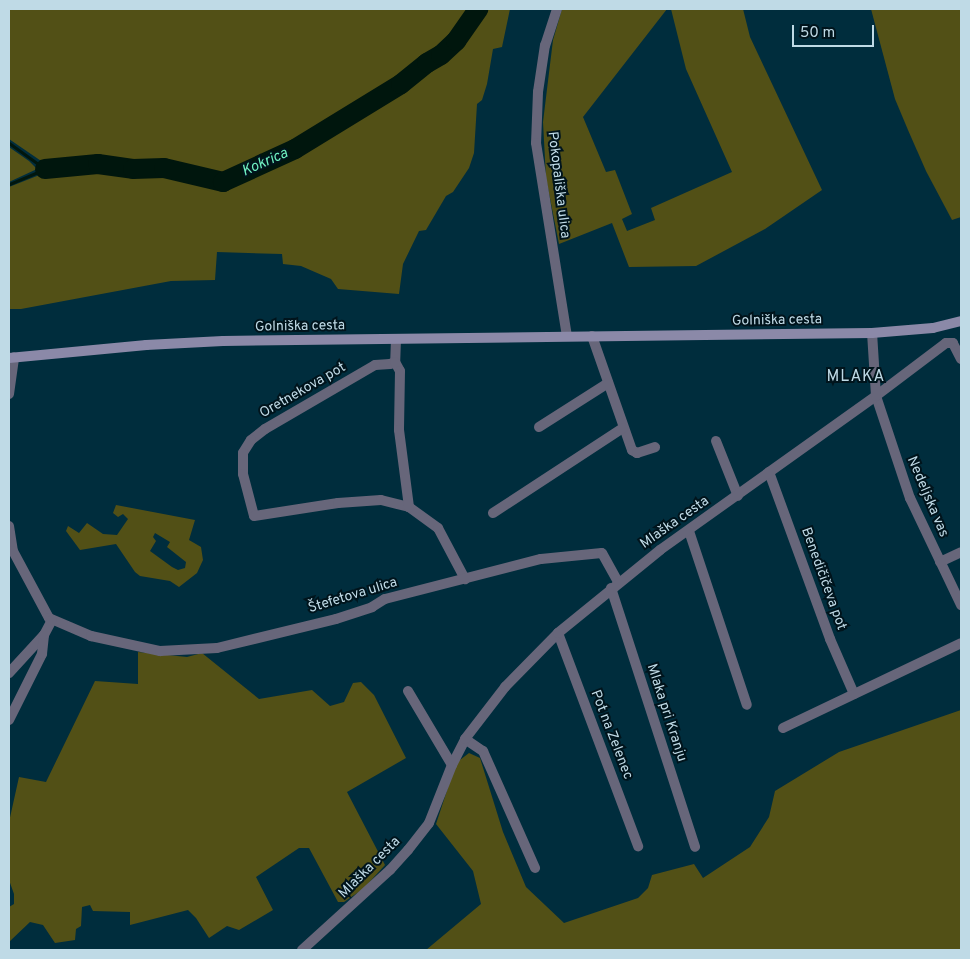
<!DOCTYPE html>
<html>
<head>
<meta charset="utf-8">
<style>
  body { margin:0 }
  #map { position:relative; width:970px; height:959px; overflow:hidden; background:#002d3d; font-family:Overpass,sans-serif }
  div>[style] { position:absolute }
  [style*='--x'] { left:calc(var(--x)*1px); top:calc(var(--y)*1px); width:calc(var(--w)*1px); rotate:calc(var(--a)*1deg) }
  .green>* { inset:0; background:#525016 }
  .stream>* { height:3px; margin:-1.5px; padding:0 1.5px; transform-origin:1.5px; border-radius:1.5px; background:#00160d }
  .river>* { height:20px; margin:-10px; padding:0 10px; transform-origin:10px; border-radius:10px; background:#00160d }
  .minor>* { height:10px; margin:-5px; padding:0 5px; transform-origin:5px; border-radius:5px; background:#67667a }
  .secondary>* { height:10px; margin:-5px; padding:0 5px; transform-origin:5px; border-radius:5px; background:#8b89a8 }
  span { translate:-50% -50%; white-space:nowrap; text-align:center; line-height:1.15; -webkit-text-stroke:4px #00141c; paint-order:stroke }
  .street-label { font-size:14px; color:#bfdae6 }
  .water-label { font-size:15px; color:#6ef0c1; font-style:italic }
  .quarter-label { font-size:16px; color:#bfdae6; letter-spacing:1px }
  .frame { position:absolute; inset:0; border:10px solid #bfdae6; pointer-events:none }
  .scale { position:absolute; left:792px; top:25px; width:82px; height:22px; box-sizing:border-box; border:2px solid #bfdae6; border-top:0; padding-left:6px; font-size:15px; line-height:18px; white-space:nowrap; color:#bfdae6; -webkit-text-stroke:4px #00141c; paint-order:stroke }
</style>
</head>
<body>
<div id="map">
  <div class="green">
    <i style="clip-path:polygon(9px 9px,474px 9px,452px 42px,398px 82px,385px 89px,384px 93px,388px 95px,405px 87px,432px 62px,453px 49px,483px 9px,510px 9px,502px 47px,493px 49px,487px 84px,482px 100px,477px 104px,474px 153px,469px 168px,453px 192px,446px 196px,426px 230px,419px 231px,403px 264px,399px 294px,338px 289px,331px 279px,301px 266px,283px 264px,282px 254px,217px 252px,215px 280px,171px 281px,21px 309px,9px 309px,9px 187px,42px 174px,64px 169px,99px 166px,126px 170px,130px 167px,92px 160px,47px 165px,9px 139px)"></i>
    <i style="clip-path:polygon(562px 9px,667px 9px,583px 117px,606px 172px,615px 170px,632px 214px,622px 219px,627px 231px,655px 220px,651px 208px,732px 172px,686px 69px,671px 9px,743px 9px,750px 37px,822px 190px,765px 229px,696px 266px,629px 267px,612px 223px,559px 244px,546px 178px,543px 122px,553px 40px)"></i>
    <i style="clip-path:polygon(871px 9px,961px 9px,961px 217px,952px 220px,926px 171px,908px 130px,895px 99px)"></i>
    <i style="clip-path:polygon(9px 147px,29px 161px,37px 169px,9px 182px)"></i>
    <i style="clip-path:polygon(evenodd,116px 505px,195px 520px,189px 540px,201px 547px,203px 560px,197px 573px,179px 587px,170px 581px,140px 576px,135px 572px,116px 544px,80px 550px,66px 531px,68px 526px,79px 533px,87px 523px,103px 534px,117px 535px,128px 519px,123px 514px,118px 517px,113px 513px,116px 505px,155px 533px,170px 542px,167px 547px,186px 562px,185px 568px,178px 570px,172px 567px,150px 551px,156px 541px,153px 537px,155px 533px)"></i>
    <i style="clip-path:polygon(138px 652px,187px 657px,202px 653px,259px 699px,312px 690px,330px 706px,344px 702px,353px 683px,361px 682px,374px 695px,406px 758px,347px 792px,385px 865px,363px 889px,344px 902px,338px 902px,309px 848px,299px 848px,256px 877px,273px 910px,239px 930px,227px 926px,209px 938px,196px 918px,188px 910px,130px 925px,130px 912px,93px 911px,90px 905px,82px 907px,81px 926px,76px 929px,75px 940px,55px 943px,43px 925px,30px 922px,9px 942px,9px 907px,14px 904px,14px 894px,9px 880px,9px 822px,19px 777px,46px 782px,95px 681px,138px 684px)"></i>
    <i style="clip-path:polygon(961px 710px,961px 950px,426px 950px,481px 904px,473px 871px,436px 824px,456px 763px,469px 753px,480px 758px,503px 832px,526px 887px,564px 923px,638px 898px,648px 888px,652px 875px,694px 864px,703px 878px,750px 847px,769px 817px,775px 791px,839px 752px)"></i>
  </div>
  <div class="stream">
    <i style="--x:9;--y:143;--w:44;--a:35.8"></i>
    <i style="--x:45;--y:169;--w:39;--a:157"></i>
  </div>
  <div class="river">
    <i style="--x:45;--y:169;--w:53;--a:-5.4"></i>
    <i style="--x:98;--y:164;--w:35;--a:8"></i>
    <i style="--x:133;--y:169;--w:31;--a:-2"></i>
    <i style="--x:164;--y:168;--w:61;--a:13.3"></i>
    <i style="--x:223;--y:182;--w:79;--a:-24.6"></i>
    <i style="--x:295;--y:149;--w:124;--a:-31.5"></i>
    <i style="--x:401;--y:84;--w:33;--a:-39"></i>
    <i style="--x:427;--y:63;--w:16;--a:-30"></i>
    <i style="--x:441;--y:55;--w:21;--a:-43"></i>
    <i style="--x:456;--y:41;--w:39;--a:-55"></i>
  </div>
  <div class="minor">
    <i style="--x:557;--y:9;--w:38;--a:108"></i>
    <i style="--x:545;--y:45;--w:48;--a:98.5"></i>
    <i style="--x:538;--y:92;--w:51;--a:92.2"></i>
    <i style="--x:536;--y:143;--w:195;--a:80.9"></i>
    <i style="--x:592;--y:336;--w:121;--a:70.7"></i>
    <i style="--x:632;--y:450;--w:6;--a:31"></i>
    <i style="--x:637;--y:453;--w:19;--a:-18"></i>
    <i style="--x:396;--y:339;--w:23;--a:92"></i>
    <i style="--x:395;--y:362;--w:5;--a:158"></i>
    <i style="--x:390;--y:364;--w:15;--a:176"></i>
    <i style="--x:375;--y:365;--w:127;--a:149.8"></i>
    <i style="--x:265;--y:429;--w:18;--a:142"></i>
    <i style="--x:251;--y:440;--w:15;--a:122"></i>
    <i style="--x:243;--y:453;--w:21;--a:90"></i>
    <i style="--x:243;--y:474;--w:43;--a:75.3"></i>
    <i style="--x:254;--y:516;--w:85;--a:-8.8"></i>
    <i style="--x:338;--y:503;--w:43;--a:-4"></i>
    <i style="--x:381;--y:500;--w:29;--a:14"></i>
    <i style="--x:409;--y:507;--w:36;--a:36"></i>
    <i style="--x:438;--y:528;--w:58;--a:62.1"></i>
    <i style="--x:961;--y:359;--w:18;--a:-117"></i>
    <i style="--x:953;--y:343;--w:7;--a:180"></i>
    <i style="--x:946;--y:343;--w:88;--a:142.9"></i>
    <i style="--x:876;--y:396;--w:108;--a:71.6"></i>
    <i style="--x:910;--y:498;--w:119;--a:64.5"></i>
    <i style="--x:395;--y:362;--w:10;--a:61"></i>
    <i style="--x:400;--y:371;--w:59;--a:91"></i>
    <i style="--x:399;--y:430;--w:78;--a:82.6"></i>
    <i style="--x:9;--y:394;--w:37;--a:-82"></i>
    <i style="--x:539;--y:427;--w:82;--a:-32.5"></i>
    <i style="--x:716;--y:441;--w:59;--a:68.2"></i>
    <i style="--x:769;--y:472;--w:178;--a:69.9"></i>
    <i style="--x:830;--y:639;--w:60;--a:66.4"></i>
    <i style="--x:493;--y:513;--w:155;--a:-33.2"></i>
    <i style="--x:9;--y:526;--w:25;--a:81"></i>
    <i style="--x:13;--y:551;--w:76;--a:61.8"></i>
    <i style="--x:49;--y:618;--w:46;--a:23.2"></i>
    <i style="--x:91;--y:636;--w:71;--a:12.3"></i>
    <i style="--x:160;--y:651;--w:57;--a:-3"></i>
    <i style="--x:217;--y:648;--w:122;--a:-13.7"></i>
    <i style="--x:336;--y:619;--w:38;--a:-18"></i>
    <i style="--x:372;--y:607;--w:15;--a:-32"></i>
    <i style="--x:385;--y:599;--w:161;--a:-14.4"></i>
    <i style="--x:541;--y:559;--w:61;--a:-5.6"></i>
    <i style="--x:602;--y:553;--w:33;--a:61"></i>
    <i style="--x:689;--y:531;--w:183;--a:71.6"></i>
    <i style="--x:940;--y:562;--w:23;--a:-25"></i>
    <i style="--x:611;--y:588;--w:272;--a:72"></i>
    <i style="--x:558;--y:633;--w:228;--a:69.4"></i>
    <i style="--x:9;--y:673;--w:52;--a:-47.4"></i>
    <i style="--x:408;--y:691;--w:86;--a:59.3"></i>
    <i style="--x:9;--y:720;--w:74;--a:-63.4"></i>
    <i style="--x:42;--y:654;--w:19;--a:-84"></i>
    <i style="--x:44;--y:635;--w:17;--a:-62"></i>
    <i style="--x:783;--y:728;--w:197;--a:-25.5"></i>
    <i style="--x:465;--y:739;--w:22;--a:34"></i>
    <i style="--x:483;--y:751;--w:128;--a:66"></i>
    <i style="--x:302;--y:950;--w:119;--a:-42.3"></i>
    <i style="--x:390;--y:870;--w:27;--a:-48"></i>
    <i style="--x:408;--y:850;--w:34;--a:-52"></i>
    <i style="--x:429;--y:823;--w:62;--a:-68.4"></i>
    <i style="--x:452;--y:765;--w:29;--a:-63"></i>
    <i style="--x:465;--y:739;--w:66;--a:-52.4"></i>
    <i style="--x:505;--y:687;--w:76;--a:-45.5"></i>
    <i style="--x:558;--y:633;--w:132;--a:-39.1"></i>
    <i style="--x:660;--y:550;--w:265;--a:-35.5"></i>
    <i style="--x:876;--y:396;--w:63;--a:-93.6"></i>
  </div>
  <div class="secondary">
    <i style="--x:9;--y:358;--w:138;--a:-5.4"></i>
    <i style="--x:146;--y:345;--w:77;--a:-3"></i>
    <i style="--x:223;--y:341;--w:649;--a:-0.71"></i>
    <i style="--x:872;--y:333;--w:61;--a:-4.7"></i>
    <i style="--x:933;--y:328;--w:29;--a:-14"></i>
  </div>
  <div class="street-label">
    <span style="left:558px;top:185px;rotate:83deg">Pokopališka ulica</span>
    <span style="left:777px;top:321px;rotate:-1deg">Golniška cesta</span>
    <span style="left:300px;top:327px;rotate:-1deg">Golniška cesta</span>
    <span style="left:303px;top:391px;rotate:-30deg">Oretnekova pot</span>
    <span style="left:927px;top:497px;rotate:67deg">Nedeljska vas</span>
    <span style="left:675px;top:523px;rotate:-35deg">Mlaška cesta</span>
    <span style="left:823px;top:579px;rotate:70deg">Benedičičeva pot</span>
    <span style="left:353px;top:596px;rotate:-17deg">Štefetova ulica</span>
    <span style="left:666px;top:713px;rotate:72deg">Mlaka pri Kranju</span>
    <span style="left:611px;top:735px;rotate:69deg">Pot na Zelenec</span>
    <span style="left:370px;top:868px;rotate:-45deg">Mlaška cesta</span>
  </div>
  <div class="water-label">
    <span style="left:265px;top:163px;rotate:-24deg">Kokrica</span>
  </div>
  <div class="quarter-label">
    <span style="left:856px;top:377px">MLAKA</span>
  </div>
  <div class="frame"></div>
  <div class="scale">50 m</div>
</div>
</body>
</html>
